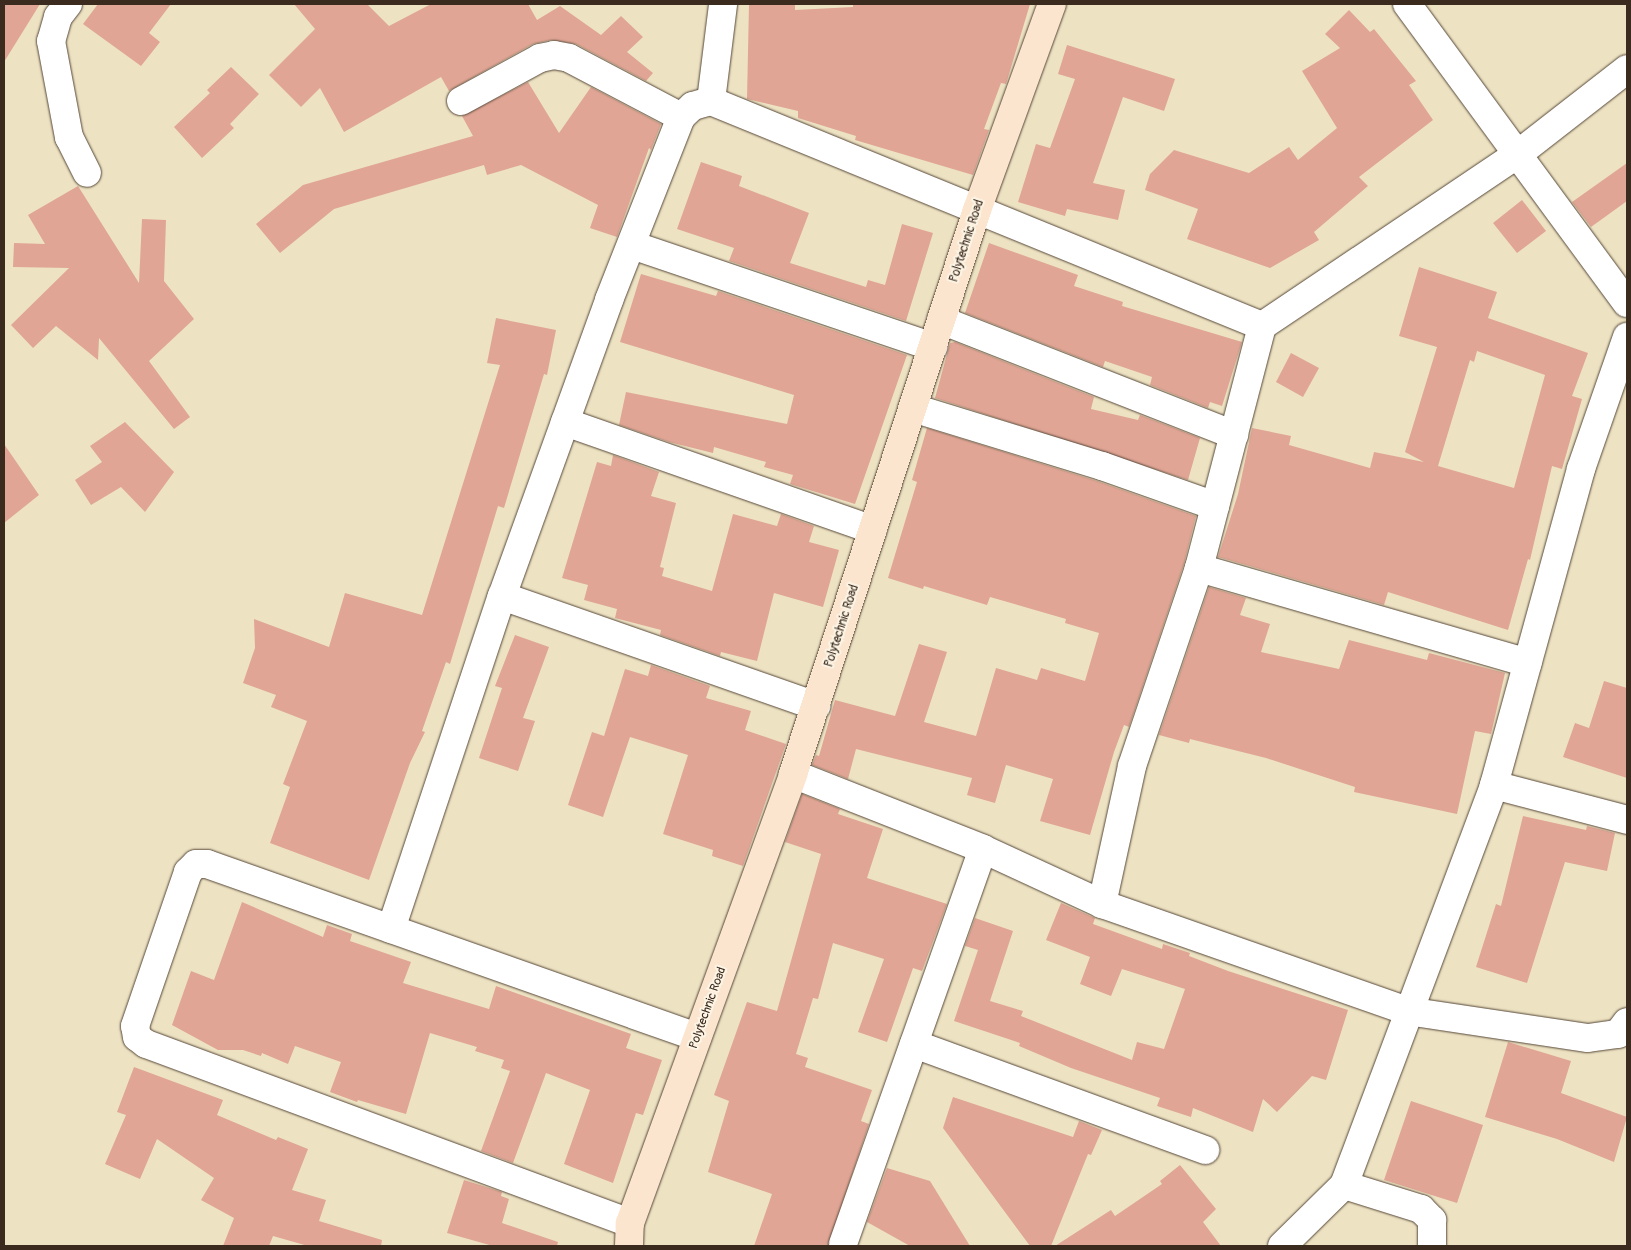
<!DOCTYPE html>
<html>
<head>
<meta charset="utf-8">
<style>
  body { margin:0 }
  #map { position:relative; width:1631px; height:1250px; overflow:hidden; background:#ede3c3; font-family:Pangolin,sans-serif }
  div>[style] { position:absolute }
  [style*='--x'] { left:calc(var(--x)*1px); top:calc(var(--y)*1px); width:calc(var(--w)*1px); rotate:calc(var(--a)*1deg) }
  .building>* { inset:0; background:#e0a595 }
  .roads { filter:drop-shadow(0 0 1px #564637) drop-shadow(0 0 1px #564637) }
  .street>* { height:28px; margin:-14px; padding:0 14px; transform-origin:14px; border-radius:14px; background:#fff }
  .secondary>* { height:28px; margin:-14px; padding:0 14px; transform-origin:14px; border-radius:14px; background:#fce5cf }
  span { translate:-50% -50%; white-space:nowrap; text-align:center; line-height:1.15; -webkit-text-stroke:4px #fcf5e5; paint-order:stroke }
  .street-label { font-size:12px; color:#3b2a1e }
  .frame { position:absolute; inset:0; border:5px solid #3b2a1e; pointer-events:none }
</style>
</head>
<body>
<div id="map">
  <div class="building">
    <i style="clip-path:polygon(4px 4px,40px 4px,4px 62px)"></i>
    <i style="clip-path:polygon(98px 4px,171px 4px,149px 33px,160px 42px,141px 66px,83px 24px)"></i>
    <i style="clip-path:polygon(294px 4px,367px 4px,389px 26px,431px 4px,528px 4px,537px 20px,560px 6px,601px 35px,621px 16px,643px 37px,627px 52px,653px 73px,646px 81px,576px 44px,551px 40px,533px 44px,449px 91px,441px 77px,344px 132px,320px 88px,301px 107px,269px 75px,315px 29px)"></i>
    <i style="clip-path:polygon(749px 4px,795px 4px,795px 10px,853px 7px,853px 4px,1030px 4px,1006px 84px,1001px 83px,984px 129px,989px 130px,973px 175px,855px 140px,856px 136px,798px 118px,798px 111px,747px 99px)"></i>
    <i style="clip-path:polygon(1349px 10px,1370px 32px,1374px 29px,1416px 81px,1409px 85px,1433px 120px,1359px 177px,1368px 186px,1314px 232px,1319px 240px,1270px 268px,1187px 239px,1198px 209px,1145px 190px,1150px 174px,1174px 150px,1249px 173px,1289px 147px,1298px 160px,1337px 128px,1302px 71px,1340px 48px,1325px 34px)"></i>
    <i style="clip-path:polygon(1067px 45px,1175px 79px,1164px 111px,1123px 97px,1093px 183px,1125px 190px,1118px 220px,1067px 209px,1065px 216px,1018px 202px,1036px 144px,1050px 148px,1075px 79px,1058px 74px)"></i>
    <i style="clip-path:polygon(231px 67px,259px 94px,230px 124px,234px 128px,202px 158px,174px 127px,210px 93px,207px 90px)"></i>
    <i style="clip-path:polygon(528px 82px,559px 133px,591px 87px,661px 124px,651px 150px,649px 148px,617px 237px,590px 228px,598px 205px,521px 165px,487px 175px,484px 165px,334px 209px,280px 253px,256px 224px,303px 185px,473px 136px,462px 116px)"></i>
    <i style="clip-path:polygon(701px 162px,742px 176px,739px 186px,809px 213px,790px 263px,866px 287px,868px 280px,885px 285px,902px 224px,933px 233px,906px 321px,729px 261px,734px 248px,677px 229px)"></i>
    <i style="clip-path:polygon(1627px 163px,1627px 201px,1591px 227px,1572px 202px)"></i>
    <i style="clip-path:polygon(78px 186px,139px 283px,142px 219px,166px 220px,164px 281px,194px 319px,149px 361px,190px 417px,174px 429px,99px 338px,98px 360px,56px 326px,33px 348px,11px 325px,69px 268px,13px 267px,14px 243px,45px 244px,28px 215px)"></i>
    <i style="clip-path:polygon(1522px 200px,1546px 231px,1517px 253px,1493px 223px)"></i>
    <i style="clip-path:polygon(989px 243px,1078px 275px,1074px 286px,1123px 302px,1122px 306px,1242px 342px,1222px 406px,1210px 402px,1208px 408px,1150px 385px,1152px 377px,1105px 361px,1103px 367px,965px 313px)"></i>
    <i style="clip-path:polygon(evenodd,1419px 267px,1497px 292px,1488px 318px,1588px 353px,1572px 396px,1582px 399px,1562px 469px,1552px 466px,1530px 560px,1528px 559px,1508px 630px,1388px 592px,1384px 605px,1218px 557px,1238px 494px,1252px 428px,1291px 436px,1289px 445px,1370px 468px,1374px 452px,1424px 462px,1405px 452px,1437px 347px,1399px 336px,1419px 267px,1477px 351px,1545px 375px,1514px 488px,1438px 466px,1470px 360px,1474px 362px,1477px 351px)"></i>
    <i style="clip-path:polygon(641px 274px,716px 296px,718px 291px,907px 355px,855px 504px,790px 484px,793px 475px,764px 467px,766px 462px,714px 447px,713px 453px,669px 442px,619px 425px,626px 392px,787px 424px,794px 395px,620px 342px)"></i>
    <i style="clip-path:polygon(496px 318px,556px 330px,547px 375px,544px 374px,504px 508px,498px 506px,450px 664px,446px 662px,422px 731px,425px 732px,410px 763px,369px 880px,270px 843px,290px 787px,283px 784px,307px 721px,271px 707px,276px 695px,243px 683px,255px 648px,254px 619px,329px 647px,345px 593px,422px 615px,500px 365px,487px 363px)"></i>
    <i style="clip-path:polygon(955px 342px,1094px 397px,1091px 409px,1138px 420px,1140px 415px,1200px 438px,1188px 480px,935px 398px,950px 343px)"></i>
    <i style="clip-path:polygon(1291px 353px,1319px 368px,1303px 397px,1276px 382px)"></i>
    <i style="clip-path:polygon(125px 422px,174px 472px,145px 512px,121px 487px,91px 505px,75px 480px,102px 462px,90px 446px)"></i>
    <i style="clip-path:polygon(927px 428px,1097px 481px,1196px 516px,1184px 564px,1129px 727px,1124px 725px,1114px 752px,1090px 835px,1040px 821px,1053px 779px,1006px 765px,995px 803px,967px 795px,972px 778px,856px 749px,848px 779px,812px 765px,816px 755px,819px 756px,835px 700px,895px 716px,919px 644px,947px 652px,924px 722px,976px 736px,996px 668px,1037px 680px,1041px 668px,1085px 681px,1099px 633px,1065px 623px,1066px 619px,990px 597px,987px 605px,924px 586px,923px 589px,888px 578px,917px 482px,912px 480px)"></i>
    <i style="clip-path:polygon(4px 444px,39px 495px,4px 523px)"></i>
    <i style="clip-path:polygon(613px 455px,659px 472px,651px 496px,676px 503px,660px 567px,664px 568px,662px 576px,712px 591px,733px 514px,777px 526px,781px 514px,814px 526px,809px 542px,839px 550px,823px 607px,774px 593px,757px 661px,721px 652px,720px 656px,660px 635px,661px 630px,615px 618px,617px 609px,584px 600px,588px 585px,562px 578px,597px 462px,611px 466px)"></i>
    <i style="clip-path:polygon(1209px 587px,1246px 598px,1240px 615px,1270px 624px,1261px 652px,1339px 669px,1349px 640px,1427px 660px,1429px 653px,1505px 673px,1491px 734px,1475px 731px,1457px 814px,1354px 792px,1355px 787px,1266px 758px,1190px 739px,1189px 743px,1159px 735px)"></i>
    <i style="clip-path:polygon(515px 635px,549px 647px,523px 718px,535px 721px,518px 771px,479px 758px,502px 688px,495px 686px)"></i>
    <i style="clip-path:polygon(651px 665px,710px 686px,706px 698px,751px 711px,745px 730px,786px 744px,743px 866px,712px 856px,713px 850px,663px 834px,688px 755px,630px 737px,603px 817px,568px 805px,592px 732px,604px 736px,625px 669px,648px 676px)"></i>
    <i style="clip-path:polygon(1604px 681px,1627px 688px,1627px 778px,1563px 757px,1575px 723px,1589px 728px)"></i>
    <i style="clip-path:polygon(802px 794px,840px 809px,838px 814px,883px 829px,867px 878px,947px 904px,922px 971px,913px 968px,887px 1042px,858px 1032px,884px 959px,833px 943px,818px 999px,813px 998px,796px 1054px,808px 1058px,805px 1067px,872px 1090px,861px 1121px,869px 1124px,828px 1246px,754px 1246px,772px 1194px,708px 1172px,729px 1101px,714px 1095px,747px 1002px,777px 1011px,821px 854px,785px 842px)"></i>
    <i style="clip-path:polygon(1523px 816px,1586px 830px,1587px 826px,1615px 833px,1607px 871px,1565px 862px,1527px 983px,1476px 967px,1496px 904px,1501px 906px)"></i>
    <i style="clip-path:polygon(242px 902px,323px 937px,327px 925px,352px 934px,350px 941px,411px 962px,403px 983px,489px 1009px,496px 986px,631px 1034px,626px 1048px,662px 1060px,643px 1115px,636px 1113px,613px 1183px,564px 1164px,590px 1090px,546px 1073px,513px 1163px,481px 1151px,510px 1071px,501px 1068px,504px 1060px,475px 1051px,477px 1047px,430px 1033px,406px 1114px,358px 1100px,357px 1102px,330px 1092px,341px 1062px,295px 1046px,288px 1064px,262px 1053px,261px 1056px,243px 1050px,218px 1050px,172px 1025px,191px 971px,214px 980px)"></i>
    <i style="clip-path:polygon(1061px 903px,1095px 918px,1093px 924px,1162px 949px,1163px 944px,1190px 953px,1189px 956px,1228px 971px,1348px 1010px,1326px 1080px,1312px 1076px,1277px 1112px,1263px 1099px,1253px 1132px,1193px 1108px,1191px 1117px,1157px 1106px,1160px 1098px,1071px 1068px,1019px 1046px,1020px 1043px,954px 1021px,978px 950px,965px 946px,975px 918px,1013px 931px,990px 1001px,1023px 1011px,1021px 1016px,1132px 1060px,1137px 1042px,1164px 1049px,1185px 989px,1122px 969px,1111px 996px,1080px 984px,1090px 957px,1046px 940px)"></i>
    <i style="clip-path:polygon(1508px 1042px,1571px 1061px,1561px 1093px,1627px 1117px,1614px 1162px,1557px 1139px,1485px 1117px)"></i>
    <i style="clip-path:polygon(134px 1067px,223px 1100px,217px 1115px,276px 1140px,278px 1137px,308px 1149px,292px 1190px,326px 1200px,319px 1221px,382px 1240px,381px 1246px,308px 1246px,273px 1236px,269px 1246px,223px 1246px,234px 1218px,201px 1200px,214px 1178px,157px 1139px,140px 1179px,105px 1164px,126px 1115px,117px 1112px)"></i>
    <i style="clip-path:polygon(953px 1097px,1073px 1137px,1079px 1121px,1102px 1130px,1091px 1155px,1088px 1154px,1051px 1246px,1030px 1246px,943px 1128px)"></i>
    <i style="clip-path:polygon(1411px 1101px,1483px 1125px,1457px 1203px,1384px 1180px)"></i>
    <i style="clip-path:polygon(1180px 1165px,1216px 1209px,1203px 1222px,1221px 1246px,1055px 1246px,1111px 1210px,1115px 1216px,1162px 1184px,1160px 1181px)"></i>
    <i style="clip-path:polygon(887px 1168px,930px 1181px,970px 1246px,910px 1246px,867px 1222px)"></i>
    <i style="clip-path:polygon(464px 1180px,502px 1192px,501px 1196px,509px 1199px,502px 1223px,558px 1242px,557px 1246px,493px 1246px,447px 1233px)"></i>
  </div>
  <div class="roads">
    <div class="street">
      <i style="--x:68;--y:4;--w:16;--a:128"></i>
      <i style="--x:58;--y:17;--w:25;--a:106"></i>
      <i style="--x:51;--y:41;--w:98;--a:79.4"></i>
      <i style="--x:69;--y:137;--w:40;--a:63.4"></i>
      <i style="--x:1407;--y:4;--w:371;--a:53.7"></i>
      <i style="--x:461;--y:101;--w:90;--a:-28.6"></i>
      <i style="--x:540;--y:58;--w:14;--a:-12"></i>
      <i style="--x:554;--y:55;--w:15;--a:11"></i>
      <i style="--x:569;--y:58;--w:127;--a:27.8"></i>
      <i style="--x:711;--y:101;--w:98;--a:-82.9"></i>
      <i style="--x:632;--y:245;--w:318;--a:18.7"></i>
      <i style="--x:941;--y:320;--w:315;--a:21.4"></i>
      <i style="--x:913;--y:408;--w:198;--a:17.1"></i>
      <i style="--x:1102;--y:466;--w:120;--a:19.5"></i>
      <i style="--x:565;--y:422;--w:326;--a:19.3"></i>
      <i style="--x:1199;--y:568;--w:342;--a:16.1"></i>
      <i style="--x:502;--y:596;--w:333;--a:19.3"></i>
      <i style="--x:793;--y:774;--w:204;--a:21.5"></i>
      <i style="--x:983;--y:849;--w:131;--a:24.8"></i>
      <i style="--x:1102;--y:904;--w:323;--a:19.3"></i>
      <i style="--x:1407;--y:1011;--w:183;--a:8.5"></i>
      <i style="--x:1588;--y:1038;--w:30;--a:-8"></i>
      <i style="--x:1618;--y:1034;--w:15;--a:-53"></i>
      <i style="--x:1494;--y:785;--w:138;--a:14.7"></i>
      <i style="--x:1102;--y:904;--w:141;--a:-77.7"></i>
      <i style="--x:1132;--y:766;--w:209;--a:-71.3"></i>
      <i style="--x:1199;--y:568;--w:250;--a:-75.4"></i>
      <i style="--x:391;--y:929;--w:351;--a:-71.6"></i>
      <i style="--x:502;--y:596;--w:315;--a:-70.1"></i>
      <i style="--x:609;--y:300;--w:197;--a:-68.5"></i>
      <i style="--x:681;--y:117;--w:16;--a:-43"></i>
      <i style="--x:693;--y:106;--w:19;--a:-16"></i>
      <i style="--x:711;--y:101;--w:595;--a:22.21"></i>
      <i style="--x:1262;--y:326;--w:308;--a:-33.9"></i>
      <i style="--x:1518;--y:154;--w:138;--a:-37.9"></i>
      <i style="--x:914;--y:1044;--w:310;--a:20"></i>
      <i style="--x:1344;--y:1185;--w:81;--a:17.3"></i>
      <i style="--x:1421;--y:1209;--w:16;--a:45"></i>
      <i style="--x:1432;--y:1220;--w:26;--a:90"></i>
      <i style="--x:630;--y:1223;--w:516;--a:-159.7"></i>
      <i style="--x:146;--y:1044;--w:11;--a:-142"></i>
      <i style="--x:137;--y:1037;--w:11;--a:-100"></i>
      <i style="--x:135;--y:1026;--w:163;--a:-71"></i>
      <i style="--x:188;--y:872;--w:11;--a:-45"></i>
      <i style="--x:196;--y:864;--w:11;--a:0"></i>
      <i style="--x:207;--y:864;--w:520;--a:19.45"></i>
      <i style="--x:843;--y:1244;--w:419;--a:-70.5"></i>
      <i style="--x:1282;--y:1246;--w:87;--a:-44.5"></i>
      <i style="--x:1344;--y:1185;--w:427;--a:-69.4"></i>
      <i style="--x:1494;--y:785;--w:328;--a:-74.6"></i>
      <i style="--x:1581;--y:469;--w:140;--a:-70.8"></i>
    </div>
    <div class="secondary">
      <i style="--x:629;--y:1246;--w:23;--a:-88"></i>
      <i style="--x:630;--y:1223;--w:478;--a:-70"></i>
      <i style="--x:793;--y:774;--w:593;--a:-71.93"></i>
      <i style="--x:977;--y:210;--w:219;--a:-70"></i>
    </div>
  </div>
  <div class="street-label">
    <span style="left:967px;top:241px;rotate:-72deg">Polytechnic Road</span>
    <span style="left:842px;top:626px;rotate:-72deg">Polytechnic Road</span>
    <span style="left:708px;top:1008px;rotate:-70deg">Polytechnic Road</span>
  </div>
  <div class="frame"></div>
</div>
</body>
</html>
